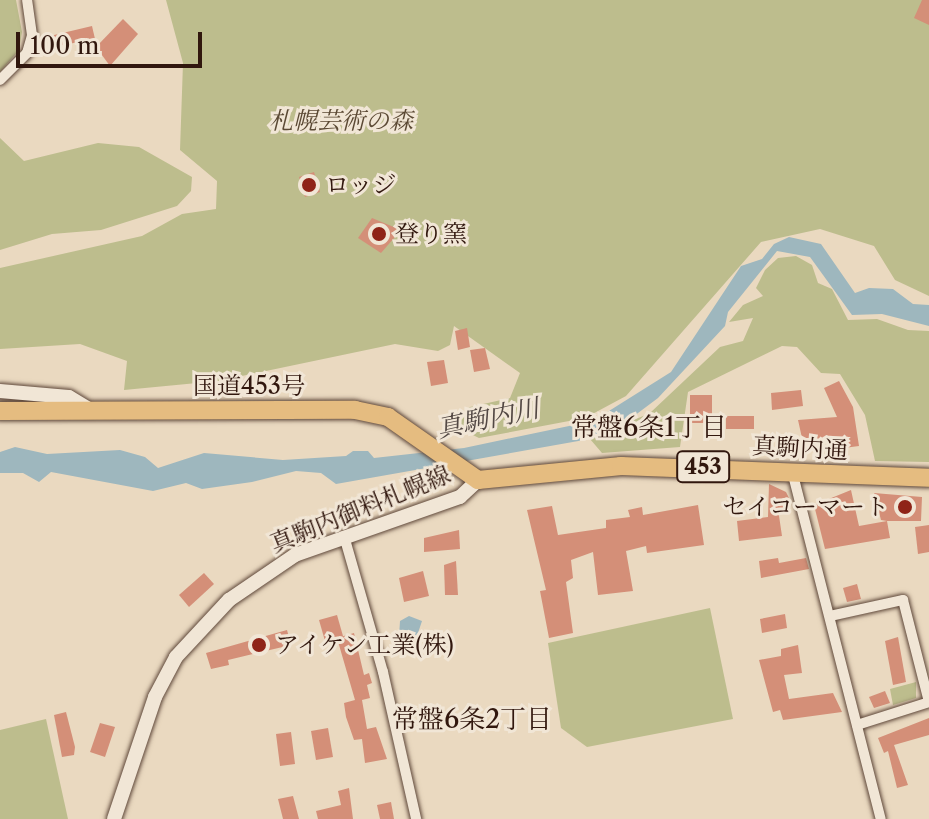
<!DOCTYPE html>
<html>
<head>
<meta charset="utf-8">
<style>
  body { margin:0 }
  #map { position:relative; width:929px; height:819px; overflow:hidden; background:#ead9c0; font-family:"Libre Caslon Text","Noto Serif JP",serif }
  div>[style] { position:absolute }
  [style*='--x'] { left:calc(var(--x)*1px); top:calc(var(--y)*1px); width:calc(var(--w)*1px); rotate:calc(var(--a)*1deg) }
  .green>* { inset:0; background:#bdbd8d }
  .water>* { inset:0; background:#9eb7be }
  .building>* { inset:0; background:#d48f78 }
  .roads { filter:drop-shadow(0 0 2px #5f483a) drop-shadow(0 0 2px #5f483a) }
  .street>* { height:10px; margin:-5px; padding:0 5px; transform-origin:5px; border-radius:5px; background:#f1e6d6 }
  .secondary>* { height:14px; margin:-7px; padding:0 7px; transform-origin:7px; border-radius:7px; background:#f1e6d6 }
  .highway>* { height:18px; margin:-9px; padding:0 9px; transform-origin:9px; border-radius:9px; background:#e5bc80 }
  .dots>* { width:22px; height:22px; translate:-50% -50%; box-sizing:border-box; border:4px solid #f1e6d6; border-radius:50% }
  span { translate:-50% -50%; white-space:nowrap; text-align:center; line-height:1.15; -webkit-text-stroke:6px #f1e6d6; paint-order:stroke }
  .shield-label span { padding:2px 6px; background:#f1e6d6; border:2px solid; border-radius:6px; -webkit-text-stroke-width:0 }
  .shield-label { font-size:22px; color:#31170e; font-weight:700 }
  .park-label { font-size:24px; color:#5b4934; font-style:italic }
  .poi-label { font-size:24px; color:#31170e }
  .left { translate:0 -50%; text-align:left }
  .right { translate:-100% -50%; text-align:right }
  .street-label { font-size:24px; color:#31170e }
  .water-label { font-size:26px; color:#524743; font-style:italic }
  .neighbourhood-label { font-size:26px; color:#31170e }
  .scale { position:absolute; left:16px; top:32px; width:186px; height:36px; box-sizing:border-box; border:4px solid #31170e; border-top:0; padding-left:10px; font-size:24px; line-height:28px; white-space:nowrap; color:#31170e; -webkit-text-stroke:6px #f1e6d6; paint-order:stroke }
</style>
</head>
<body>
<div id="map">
  <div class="green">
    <i style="clip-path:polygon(0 0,16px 0,22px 32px,19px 50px,0 72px)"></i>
    <i style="clip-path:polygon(166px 0,929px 0,929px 296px,895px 280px,874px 246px,820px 229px,761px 242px,626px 396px,585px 418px,479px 438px,448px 423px,470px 407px,510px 398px,520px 373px,454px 326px,450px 345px,438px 351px,395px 344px,218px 381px,124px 390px,127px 361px,80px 344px,0 349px,0 268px,142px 236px,182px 214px,216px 209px,217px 181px,180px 150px,183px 63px)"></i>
    <i style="clip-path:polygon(0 138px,24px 161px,98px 143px,139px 147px,192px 177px,191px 191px,177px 206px,101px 230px,52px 234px,0 250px)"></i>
    <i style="clip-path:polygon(796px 256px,812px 265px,818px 283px,832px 289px,848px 320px,877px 319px,908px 330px,929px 331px,929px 462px,875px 461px,865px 415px,840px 374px,821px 373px,797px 347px,782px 346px,688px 392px,680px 447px,602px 453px,590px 439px,650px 413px,720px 347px,743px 341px,753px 318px,729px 322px,743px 305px,763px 296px,756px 288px,765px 270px,778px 258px)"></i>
    <i style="clip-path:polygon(710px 608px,733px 719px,587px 747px,561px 728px,548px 643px)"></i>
    <i style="clip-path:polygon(916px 682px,916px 698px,893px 705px,890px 689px)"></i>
    <i style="clip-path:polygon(46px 719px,68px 819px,0 819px,0 730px)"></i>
  </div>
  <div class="water">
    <i style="clip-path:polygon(789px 237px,821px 244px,855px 293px,869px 288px,893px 289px,913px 304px,929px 305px,929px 326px,882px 314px,852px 315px,810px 257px,777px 251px,728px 312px,725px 326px,658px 398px,634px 416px,584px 440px,336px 484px,321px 473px,296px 471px,252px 482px,202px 489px,186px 483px,153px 491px,51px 472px,39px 482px,23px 473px,0 473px,0 452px,15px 447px,47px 454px,120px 450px,145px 457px,158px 468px,204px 453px,283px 460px,346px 456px,353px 451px,368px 451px,374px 458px,464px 448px,593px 421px,671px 372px,741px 266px,762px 259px,774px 244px)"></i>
    <i style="clip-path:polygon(409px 616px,422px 621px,414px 645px,399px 636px,400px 621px)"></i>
  </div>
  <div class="building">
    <i style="clip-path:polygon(922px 0,929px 0,929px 25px,914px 18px)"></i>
    <i style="clip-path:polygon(123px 19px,138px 34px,110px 66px,96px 47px)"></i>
    <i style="clip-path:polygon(92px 26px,95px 39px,52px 47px,50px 36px)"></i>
    <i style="clip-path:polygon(314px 172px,320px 192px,305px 197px,299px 177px)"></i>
    <i style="clip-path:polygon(372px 218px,401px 230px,381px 253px,358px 238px)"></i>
    <i style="clip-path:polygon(467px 328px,470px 347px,458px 350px,455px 331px)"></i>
    <i style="clip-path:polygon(485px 348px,490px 369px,474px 372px,470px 350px)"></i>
    <i style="clip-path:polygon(444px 360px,448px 383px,431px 386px,427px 362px)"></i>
    <i style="clip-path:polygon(839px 381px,853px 407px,859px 446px,844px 448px,842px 440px,804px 447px,798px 420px,837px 417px,824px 388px)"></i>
    <i style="clip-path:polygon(801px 390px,803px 406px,772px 410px,771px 393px)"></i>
    <i style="clip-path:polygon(690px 395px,712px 395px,712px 423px,690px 423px)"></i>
    <i style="clip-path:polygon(726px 416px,754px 416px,754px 429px,726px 429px)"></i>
    <i style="clip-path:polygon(769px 484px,786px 492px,789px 498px,788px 509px,778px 509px,782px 536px,739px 541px,737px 521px,768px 517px)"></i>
    <i style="clip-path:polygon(851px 490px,859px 526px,887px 521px,881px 520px,874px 493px,922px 497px,921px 521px,887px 521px,890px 538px,825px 549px,814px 505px)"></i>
    <i style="clip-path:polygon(698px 505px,704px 545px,647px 553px,646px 546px,626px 551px,633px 591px,598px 595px,593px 552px,571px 560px,573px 578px,566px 582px,573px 633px,549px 638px,540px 591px,546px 590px,527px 510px,552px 506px,558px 535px,606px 528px,606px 520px,630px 517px,628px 510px,642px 507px,643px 515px)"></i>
    <i style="clip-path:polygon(929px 525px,929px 552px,918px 554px,915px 527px)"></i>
    <i style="clip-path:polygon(459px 530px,460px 549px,424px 552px,424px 538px)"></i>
    <i style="clip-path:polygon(778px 558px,779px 563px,806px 558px,809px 569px,761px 578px,759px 561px)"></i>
    <i style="clip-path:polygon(456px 561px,458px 595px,445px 595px,444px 565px)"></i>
    <i style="clip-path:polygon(423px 571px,429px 596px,404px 602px,399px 578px)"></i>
    <i style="clip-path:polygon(204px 573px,214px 584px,189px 607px,179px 595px)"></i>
    <i style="clip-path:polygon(857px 584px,861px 599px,847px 602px,843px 588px)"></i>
    <i style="clip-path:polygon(785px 614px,787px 628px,762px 633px,760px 619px)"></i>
    <i style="clip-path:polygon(337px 615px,343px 636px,325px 641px,319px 620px)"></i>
    <i style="clip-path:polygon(287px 630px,291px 645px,228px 660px,229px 665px,211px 669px,206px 653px)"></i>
    <i style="clip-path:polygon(354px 633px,364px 675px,369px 673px,372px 683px,367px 685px,370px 698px,362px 700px,367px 729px,376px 727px,387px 759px,365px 763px,362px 739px,354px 740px,346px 717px,344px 703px,355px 700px,337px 638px)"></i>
    <i style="clip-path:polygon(898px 637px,906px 682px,893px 685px,885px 641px)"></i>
    <i style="clip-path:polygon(798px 645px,802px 673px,784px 675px,789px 699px,833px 693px,842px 712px,783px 720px,780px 710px,773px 712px,759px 660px,781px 656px,781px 649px)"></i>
    <i style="clip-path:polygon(885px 691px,890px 703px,874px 708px,869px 697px)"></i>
    <i style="clip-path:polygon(66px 712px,75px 747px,74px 755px,62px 757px,54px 715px)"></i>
    <i style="clip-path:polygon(929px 718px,929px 735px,894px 745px,908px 785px,897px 788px,888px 751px,884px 753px,878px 738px)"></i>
    <i style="clip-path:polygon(100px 723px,115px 727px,105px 757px,90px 752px)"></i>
    <i style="clip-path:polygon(328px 728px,333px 757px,316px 760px,311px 731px)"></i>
    <i style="clip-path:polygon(291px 732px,295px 764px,280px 766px,276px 734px)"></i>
    <i style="clip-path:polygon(349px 788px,353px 819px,318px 819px,316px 811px,341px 805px,338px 791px)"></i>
    <i style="clip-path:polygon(293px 796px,299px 819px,283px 819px,278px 799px)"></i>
    <i style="clip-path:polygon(391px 802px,394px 819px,380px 819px,377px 805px)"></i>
  </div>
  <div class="roads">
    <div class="street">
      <i style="--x:0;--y:80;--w:38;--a:-45"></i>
      <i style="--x:27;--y:53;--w:19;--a:-74"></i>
      <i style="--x:32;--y:35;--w:35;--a:-98"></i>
      <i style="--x:792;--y:471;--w:359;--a:75.7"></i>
      <i style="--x:344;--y:536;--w:141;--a:74"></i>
      <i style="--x:383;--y:672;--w:151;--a:77.3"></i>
      <i style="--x:830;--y:616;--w:75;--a:-12.4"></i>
      <i style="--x:903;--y:600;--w:105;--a:75.7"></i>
      <i style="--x:857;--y:725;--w:76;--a:-17.7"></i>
    </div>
    <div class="secondary">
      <i style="--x:0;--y:391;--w:69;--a:5"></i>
      <i style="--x:69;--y:397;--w:27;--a:31"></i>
      <i style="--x:114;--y:819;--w:129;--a:-71.4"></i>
      <i style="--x:155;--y:697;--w:45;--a:-62.3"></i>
      <i style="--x:176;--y:657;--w:78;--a:-47.1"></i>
      <i style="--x:229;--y:600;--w:80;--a:-34.3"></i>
      <i style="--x:295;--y:555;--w:175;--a:-19.4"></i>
      <i style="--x:460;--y:497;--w:25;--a:-43"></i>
    </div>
    <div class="highway">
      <i style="--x:0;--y:411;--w:355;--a:-0.2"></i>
      <i style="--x:355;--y:410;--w:34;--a:12"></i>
      <i style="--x:388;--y:417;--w:110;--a:35"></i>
      <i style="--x:478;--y:480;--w:144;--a:-5.6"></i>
      <i style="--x:621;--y:466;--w:308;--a:2.2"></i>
    </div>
  </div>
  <div class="dots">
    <i style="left:309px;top:185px;background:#8f2418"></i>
    <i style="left:379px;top:234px;background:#8f2418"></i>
    <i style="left:905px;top:507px;background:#8f2418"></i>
    <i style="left:259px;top:645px;background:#8f2418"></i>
  </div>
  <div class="shield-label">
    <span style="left:703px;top:467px">453</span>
  </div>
  <div class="park-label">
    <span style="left:341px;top:121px">札幌芸術の森</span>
  </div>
  <div class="poi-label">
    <span class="left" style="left:325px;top:185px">ロッジ</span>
    <span class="left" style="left:395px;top:234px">登り窯</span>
    <span class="right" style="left:889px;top:507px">セイコーマート</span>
    <span class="left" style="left:275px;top:645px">アイケン工業(株)</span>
  </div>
  <div class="street-label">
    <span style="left:249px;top:386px">国道453号</span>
    <span style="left:800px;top:448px;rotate:3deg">真駒内通</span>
    <span style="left:360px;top:509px;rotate:-22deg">真駒内御料札幌線</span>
  </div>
  <div class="water-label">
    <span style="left:488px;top:419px;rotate:-12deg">真駒内川</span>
  </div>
  <div class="neighbourhood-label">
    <span style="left:649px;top:428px">常盤6条1丁目</span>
    <span style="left:472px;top:720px">常盤6条2丁目</span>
  </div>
  <div class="scale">100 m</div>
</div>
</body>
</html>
